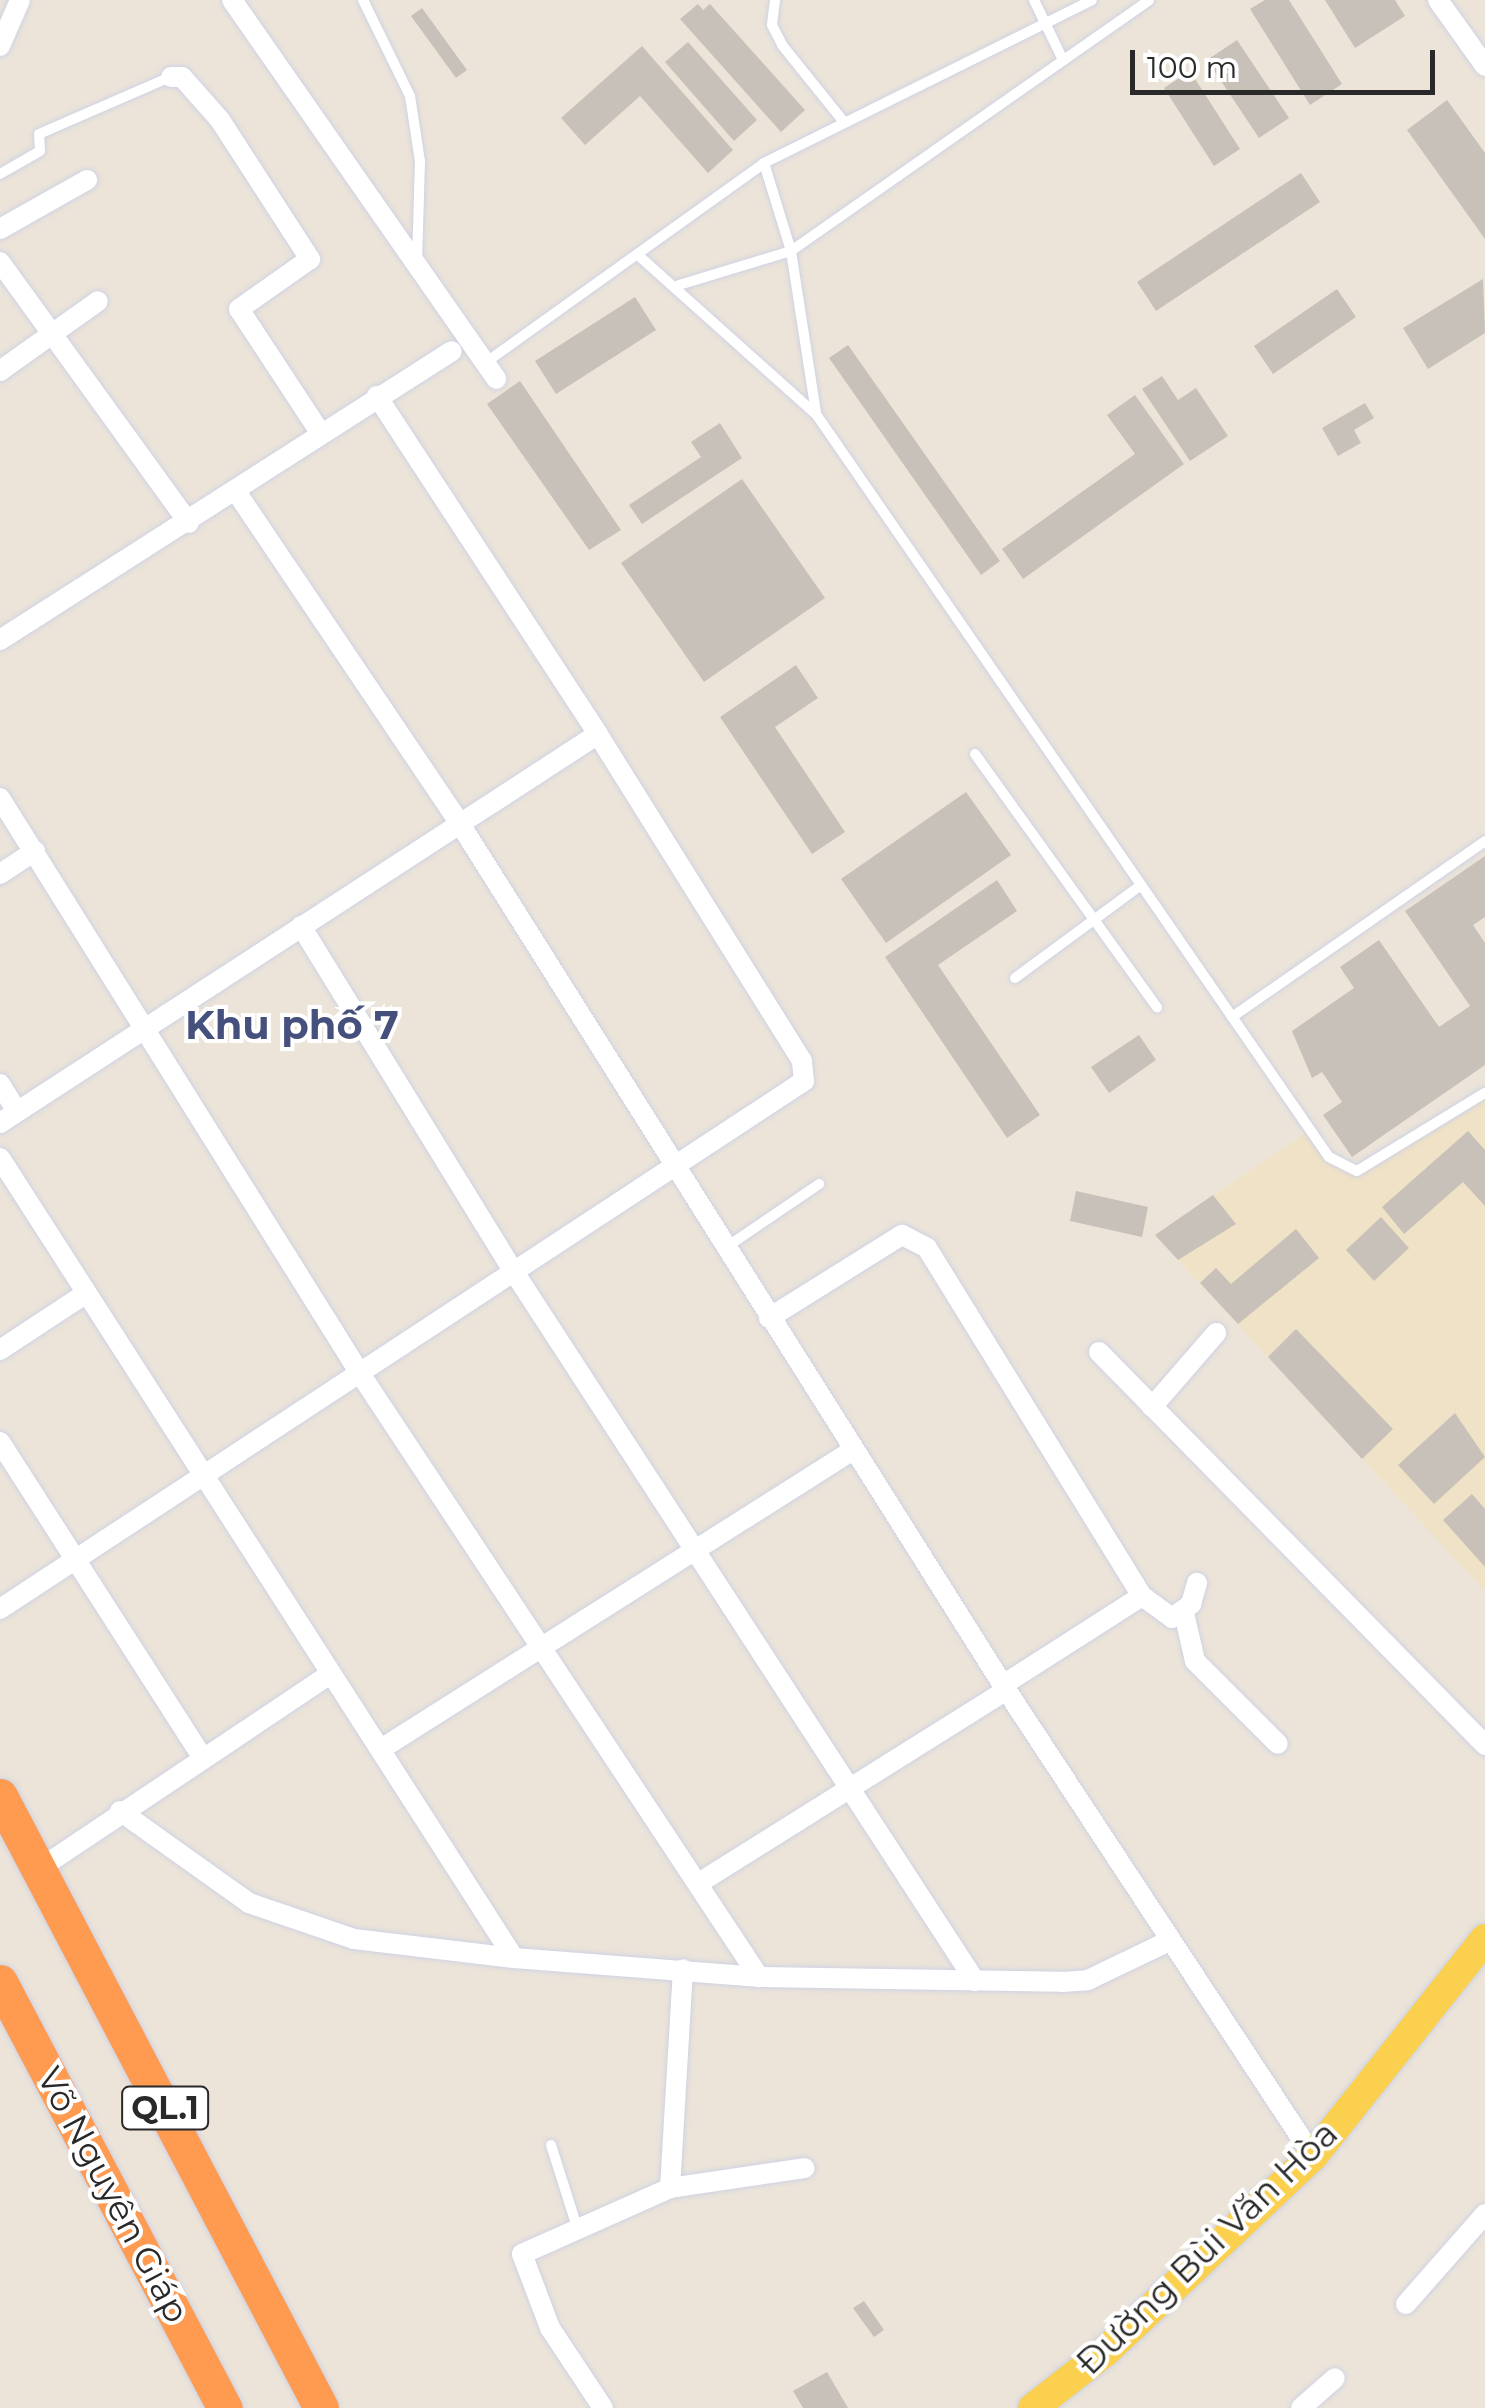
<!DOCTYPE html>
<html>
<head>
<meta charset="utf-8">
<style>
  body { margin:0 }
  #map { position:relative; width:1485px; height:2408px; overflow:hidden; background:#ece4d9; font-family:Montserrat,sans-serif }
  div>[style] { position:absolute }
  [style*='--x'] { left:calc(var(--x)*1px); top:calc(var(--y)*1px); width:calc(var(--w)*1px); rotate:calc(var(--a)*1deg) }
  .education>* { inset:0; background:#f0e2c6 }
  .building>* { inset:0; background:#c7c1b9 }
  .roads { filter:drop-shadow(0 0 2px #ced2e3) drop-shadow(0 0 2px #ced2e3) }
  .lane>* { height:10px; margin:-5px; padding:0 5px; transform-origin:5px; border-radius:5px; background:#fff }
  .street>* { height:20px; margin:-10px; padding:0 10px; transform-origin:10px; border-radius:10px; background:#fff }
  .primary>* { height:30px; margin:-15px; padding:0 15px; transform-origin:15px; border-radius:15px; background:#fbd04f }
  .highway>* { height:35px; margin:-17.5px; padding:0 17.5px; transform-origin:17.5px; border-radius:17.5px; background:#ff9a51 }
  span { translate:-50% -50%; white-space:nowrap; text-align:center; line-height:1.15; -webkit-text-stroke:8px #fff; paint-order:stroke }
  .shield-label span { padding:2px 8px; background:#fff; border:2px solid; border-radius:8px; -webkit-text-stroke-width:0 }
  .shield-label { font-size:32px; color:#292929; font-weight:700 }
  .street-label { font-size:35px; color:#292929 }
  .quarter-label { font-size:40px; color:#46507c; font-weight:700 }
  .scale { position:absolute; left:1130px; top:50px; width:305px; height:45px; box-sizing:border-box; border:5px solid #292929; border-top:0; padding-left:12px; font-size:30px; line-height:35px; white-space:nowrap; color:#292929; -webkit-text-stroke:8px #fff; paint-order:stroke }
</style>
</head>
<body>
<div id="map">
  <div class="education">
    <i style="clip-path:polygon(1481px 1089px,1485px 1093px,1485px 1591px,1155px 1235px,1310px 1130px,1329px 1157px,1357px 1171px)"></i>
  </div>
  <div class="building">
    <i style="clip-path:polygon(1265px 0,1289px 0,1342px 84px,1310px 105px,1250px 9px)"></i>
    <i style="clip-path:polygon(1325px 0,1395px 0,1405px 16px,1355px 48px)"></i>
    <i style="clip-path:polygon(698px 4px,703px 10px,710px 4px,805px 110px,781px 132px,680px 19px)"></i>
    <i style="clip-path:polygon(422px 8px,467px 70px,456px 78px,411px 16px)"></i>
    <i style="clip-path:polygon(1237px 40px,1289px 118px,1259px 138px,1207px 60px)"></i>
    <i style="clip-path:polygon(688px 42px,757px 120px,734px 141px,665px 62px)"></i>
    <i style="clip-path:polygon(642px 46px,733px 150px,708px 173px,640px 96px,585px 145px,561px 118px)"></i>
    <i style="clip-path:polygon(1190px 71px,1240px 149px,1214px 166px,1164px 88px)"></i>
    <i style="clip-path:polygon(1447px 100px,1485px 153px,1485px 239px,1407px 130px)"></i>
    <i style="clip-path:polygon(1301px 173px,1320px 202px,1156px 311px,1137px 282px)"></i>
    <i style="clip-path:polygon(1483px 279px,1485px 333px,1428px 369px,1403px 328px)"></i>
    <i style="clip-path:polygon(1337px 289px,1356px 317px,1273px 374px,1254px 346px)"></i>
    <i style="clip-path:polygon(635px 297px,656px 330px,556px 394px,535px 361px)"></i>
    <i style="clip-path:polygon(848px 345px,1000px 561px,981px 575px,829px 358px)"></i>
    <i style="clip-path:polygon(1162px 376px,1178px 400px,1196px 388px,1228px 436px,1190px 461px,1142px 389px)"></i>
    <i style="clip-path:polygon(520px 381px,621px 530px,589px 550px,487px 404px)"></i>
    <i style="clip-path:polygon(1135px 395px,1184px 464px,1023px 579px,1002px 549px,1135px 454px,1107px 415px)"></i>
    <i style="clip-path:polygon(1365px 403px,1374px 418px,1354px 430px,1361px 443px,1338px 456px,1322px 428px)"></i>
    <i style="clip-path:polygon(720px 423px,742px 458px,642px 524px,629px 505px,701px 457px,691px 442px)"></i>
    <i style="clip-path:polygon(742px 479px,825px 598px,704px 682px,621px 563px)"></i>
    <i style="clip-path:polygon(796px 665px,818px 698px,775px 727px,845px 832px,812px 854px,720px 717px)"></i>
    <i style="clip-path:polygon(966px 792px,1011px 855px,886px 943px,841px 879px)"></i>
    <i style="clip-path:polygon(1485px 856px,1485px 917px,1473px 925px,1485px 943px,1485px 1065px,1352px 1157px,1323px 1115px,1342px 1102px,1322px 1072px,1312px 1078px,1292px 1031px,1354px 988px,1340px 967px,1379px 940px,1439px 1027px,1470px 1006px,1405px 911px)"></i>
    <i style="clip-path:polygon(997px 880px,1017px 911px,938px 965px,1040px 1115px,1007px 1138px,885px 957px)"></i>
    <i style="clip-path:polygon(1139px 1035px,1156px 1060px,1109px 1093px,1091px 1067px)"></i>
    <i style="clip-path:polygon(1468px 1131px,1485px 1150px,1485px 1206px,1463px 1182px,1404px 1234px,1382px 1207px)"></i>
    <i style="clip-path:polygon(1076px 1191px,1148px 1207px,1142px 1237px,1070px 1221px)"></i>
    <i style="clip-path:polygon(1213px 1195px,1236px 1224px,1178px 1260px,1155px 1235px)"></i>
    <i style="clip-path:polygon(1381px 1217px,1409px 1248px,1374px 1281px,1346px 1250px)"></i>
    <i style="clip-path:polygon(1296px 1229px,1319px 1258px,1238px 1324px,1200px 1283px,1216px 1268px,1231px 1284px)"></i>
    <i style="clip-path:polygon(1296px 1329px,1393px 1429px,1362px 1459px,1268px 1357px)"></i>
    <i style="clip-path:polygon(1455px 1413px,1485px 1457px,1434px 1504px,1398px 1465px)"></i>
    <i style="clip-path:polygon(1472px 1494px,1485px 1509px,1485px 1567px,1443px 1520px)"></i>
    <i style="clip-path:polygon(864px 2301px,884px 2330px,874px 2337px,853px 2308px)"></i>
    <i style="clip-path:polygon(827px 2372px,848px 2408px,803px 2408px,793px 2391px)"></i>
  </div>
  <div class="roads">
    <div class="lane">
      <i style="--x:363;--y:0;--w:107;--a:63.9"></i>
      <i style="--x:410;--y:96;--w:66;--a:81.3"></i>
      <i style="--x:420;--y:161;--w:101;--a:91.7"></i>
      <i style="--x:775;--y:0;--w:25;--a:97"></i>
      <i style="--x:772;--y:25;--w:22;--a:63"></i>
      <i style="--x:782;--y:45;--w:99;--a:51.2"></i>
      <i style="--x:1034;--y:0;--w:67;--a:64.2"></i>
      <i style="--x:764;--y:163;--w:92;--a:72.9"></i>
      <i style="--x:791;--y:251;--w:164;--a:81.2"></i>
      <i style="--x:0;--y:174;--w:46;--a:-29.9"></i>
      <i style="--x:40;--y:151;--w:17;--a:-93"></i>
      <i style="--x:39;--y:134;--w:143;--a:-23.5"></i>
      <i style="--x:639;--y:256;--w:237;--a:41.8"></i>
      <i style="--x:816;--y:414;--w:903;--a:55.38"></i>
      <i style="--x:1329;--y:1157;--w:31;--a:27"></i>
      <i style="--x:1357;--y:1171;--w:150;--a:-31.4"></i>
      <i style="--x:679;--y:285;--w:117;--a:-16.9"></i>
      <i style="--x:791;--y:251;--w:437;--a:-35"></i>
      <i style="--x:485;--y:363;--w:343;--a:-35.6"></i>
      <i style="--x:764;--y:163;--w:366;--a:-26.4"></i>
      <i style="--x:975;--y:754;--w:312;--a:54.3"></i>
      <i style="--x:1015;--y:978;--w:155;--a:-36.4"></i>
      <i style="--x:1232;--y:1017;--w:308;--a:-34.8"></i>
      <i style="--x:725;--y:1248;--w:114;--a:-34.2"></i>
      <i style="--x:551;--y:2145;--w:86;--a:72.4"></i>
    </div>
    <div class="street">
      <i style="--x:232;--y:0;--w:462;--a:55.1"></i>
      <i style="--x:1438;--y:0;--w:81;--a:54.5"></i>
      <i style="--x:0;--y:46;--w:50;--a:-66.5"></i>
      <i style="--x:171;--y:77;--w:11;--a:0"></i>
      <i style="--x:182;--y:77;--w:57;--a:48.5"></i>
      <i style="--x:220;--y:120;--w:166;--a:57.1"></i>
      <i style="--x:310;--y:259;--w:87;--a:144.8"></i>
      <i style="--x:239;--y:309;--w:146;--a:56.7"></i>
      <i style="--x:0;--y:229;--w:100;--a:-29.4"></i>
      <i style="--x:0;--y:262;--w:322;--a:54.1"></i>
      <i style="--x:0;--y:371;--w:120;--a:-35.5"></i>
      <i style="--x:237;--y:493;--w:403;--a:56"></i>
      <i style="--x:462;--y:827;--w:1014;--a:57.77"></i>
      <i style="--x:1003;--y:1685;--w:564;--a:56.65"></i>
      <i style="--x:0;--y:640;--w:536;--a:-32.59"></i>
      <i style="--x:0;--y:798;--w:681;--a:57.97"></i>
      <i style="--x:361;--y:1375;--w:722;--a:56.53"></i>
      <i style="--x:0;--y:874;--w:42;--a:-33.3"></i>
      <i style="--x:301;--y:926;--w:410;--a:58.4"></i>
      <i style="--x:516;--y:1275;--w:842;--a:56.97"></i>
      <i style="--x:0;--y:1084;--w:28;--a:58"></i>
      <i style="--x:0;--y:1123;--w:713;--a:-33.04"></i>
      <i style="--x:0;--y:1158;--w:951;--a:57.28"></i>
      <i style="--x:769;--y:1318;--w:157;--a:-32"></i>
      <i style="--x:902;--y:1235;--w:28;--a:27"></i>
      <i style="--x:927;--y:1248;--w:409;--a:58.3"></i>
      <i style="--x:1142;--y:1596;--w:165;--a:147.4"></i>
      <i style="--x:0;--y:1350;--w:98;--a:-33.4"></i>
      <i style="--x:1099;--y:1352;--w:551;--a:45.51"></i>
      <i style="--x:1152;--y:1407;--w:98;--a:-49.1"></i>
      <i style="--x:0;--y:1442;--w:372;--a:57.3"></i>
      <i style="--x:1142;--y:1596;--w:37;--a:36"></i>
      <i style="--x:1172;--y:1618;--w:24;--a:-36"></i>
      <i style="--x:1191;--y:1604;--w:22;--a:-74"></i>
      <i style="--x:0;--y:1609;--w:962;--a:-33.29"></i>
      <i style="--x:804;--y:1081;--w:20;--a:-96"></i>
      <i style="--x:802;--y:1061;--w:385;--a:-122"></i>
      <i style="--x:598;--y:734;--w:404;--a:-123.2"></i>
      <i style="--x:1184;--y:1613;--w:49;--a:77.1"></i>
      <i style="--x:1195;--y:1661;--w:117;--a:45"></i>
      <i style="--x:381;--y:1749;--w:559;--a:-32.35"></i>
      <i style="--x:120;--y:1811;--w:158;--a:35.5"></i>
      <i style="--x:249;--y:1903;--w:111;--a:18.9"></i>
      <i style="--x:354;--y:1939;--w:161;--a:6.8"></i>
      <i style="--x:514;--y:1958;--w:246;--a:4.4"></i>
      <i style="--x:759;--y:1977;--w:303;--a:0.9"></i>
      <i style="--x:1062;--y:1982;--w:26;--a:-4"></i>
      <i style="--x:1088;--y:1980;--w:90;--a:-25.7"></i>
      <i style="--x:39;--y:1869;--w:350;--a:-33.8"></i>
      <i style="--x:699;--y:1883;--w:363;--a:-32.1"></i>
      <i style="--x:670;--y:2188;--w:136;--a:-8.4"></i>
      <i style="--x:1406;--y:2304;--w:120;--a:-48.7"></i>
      <i style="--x:603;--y:2408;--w:96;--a:-123.5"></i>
      <i style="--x:550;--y:2328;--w:79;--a:-110.7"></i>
      <i style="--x:522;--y:2254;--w:162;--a:-24"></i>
      <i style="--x:670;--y:2188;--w:219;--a:-86.6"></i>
      <i style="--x:1301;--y:2408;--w:45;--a:-41.4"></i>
    </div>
    <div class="primary">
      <i style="--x:1033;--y:2408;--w:93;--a:-38"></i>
      <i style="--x:1106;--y:2351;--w:284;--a:-43.3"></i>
      <i style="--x:1313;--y:2156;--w:277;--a:-51.6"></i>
    </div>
    <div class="highway">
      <i style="--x:0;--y:1796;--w:691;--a:62.32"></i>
      <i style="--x:0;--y:1982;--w:482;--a:62.2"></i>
    </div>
  </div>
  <div class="shield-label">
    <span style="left:165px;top:2108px">QL.1</span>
  </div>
  <div class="street-label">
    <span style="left:113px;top:2195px;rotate:62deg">Võ Nguyên Giáp</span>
    <span style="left:1207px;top:2248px;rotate:-44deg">Đường Bùi Văn Hòa</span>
  </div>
  <div class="quarter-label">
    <span style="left:292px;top:1025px">Khu phố 7</span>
  </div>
  <div class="scale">100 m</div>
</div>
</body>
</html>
